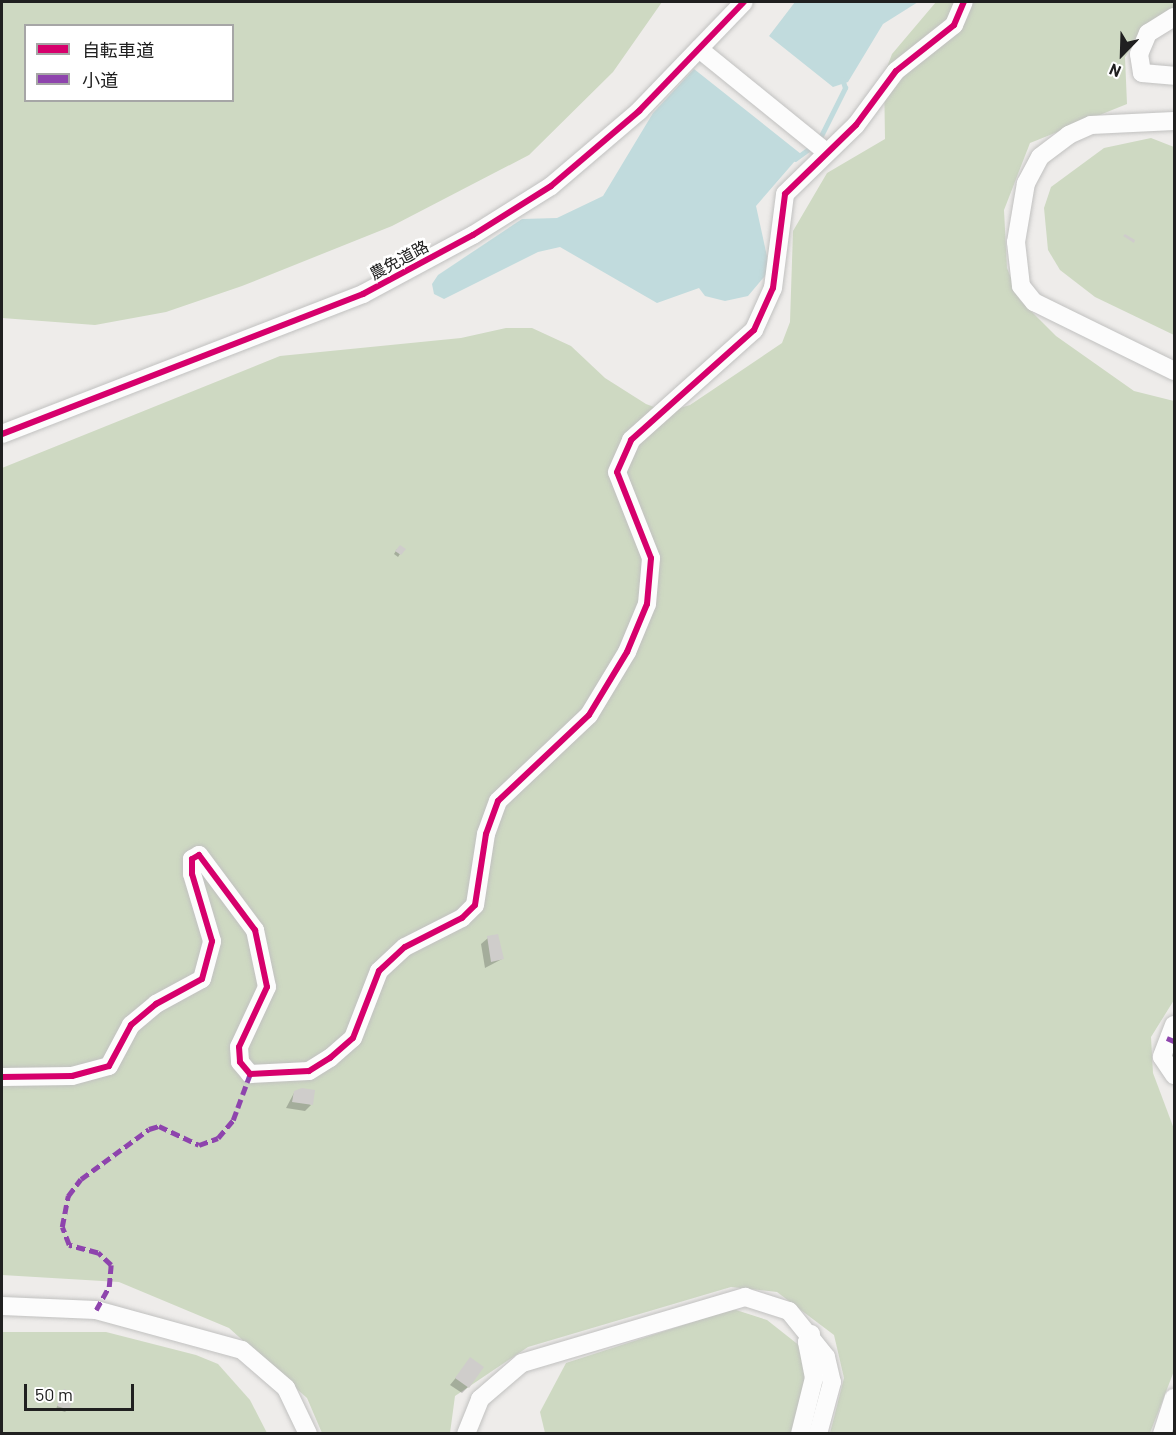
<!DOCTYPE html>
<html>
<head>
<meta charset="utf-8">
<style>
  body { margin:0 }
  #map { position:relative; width:1176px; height:1435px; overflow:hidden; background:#eeecea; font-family:Barlow,"Noto Sans JP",sans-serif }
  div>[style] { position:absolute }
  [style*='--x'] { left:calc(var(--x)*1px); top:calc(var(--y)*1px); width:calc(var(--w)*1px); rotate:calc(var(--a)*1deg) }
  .forest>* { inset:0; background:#ced9c2 }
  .water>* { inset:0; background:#c1dbdd }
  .shadow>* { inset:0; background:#0003 }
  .stream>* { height:4.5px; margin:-2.25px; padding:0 2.25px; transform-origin:2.25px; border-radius:2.25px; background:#c1dbdd }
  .building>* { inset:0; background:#cfcdcb }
  .roads { filter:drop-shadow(0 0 2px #c1c1c0) drop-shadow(0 0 2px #c1c1c0) }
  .minor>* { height:18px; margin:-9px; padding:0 9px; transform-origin:9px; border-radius:9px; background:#fcfcfc }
  .quiet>* { height:4.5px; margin-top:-2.25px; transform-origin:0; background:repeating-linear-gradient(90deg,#8e44ad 0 9px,transparent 0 13.5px) }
  .cycleway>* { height:6px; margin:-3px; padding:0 3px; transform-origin:3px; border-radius:3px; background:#d6006c }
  span { translate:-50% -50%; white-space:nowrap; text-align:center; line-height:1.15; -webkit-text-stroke:5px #fff; paint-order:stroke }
  .street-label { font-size:16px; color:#202020 }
  .frame { position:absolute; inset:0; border:3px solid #202020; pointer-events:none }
  .legend { position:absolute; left:24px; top:24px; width:210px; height:78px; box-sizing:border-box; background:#fff; border:2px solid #a6a6a6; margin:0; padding:8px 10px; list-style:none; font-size:18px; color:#202020 }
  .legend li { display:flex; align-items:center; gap:12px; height:30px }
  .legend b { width:30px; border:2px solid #a6a6a6 }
  .north { position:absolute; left:1092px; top:24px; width:60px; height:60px; -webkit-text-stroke:4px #fff; paint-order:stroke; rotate:203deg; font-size:16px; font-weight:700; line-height:24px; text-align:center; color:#202020 }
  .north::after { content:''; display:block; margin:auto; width:21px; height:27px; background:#202020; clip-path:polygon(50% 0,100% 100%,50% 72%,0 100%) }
  .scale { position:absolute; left:24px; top:1384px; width:110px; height:27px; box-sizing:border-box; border:3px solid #202020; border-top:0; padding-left:8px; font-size:18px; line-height:21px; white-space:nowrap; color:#202020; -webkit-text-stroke:4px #fff; paint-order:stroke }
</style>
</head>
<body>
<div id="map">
  <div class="forest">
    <i style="clip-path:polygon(evenodd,2px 2px,662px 2px,613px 72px,529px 155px,392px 226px,242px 286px,166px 312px,95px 325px,2px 318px,2px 2px,26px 26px,232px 26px,232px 100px,26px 100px,26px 26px)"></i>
    <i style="clip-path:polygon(936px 2px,1174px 2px,1174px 20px,1138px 39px,1125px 57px,1127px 104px,1030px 143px,1004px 210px,1007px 268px,1020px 300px,1056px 336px,1134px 391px,1174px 401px,1174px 1000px,1151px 1037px,1153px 1073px,1174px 1129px,1174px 1371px,1150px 1433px,830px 1433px,844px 1378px,834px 1335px,777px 1292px,731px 1287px,528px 1347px,455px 1396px,450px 1433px,322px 1433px,307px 1398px,229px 1328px,119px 1282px,2px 1275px,2px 468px,280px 356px,461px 338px,506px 328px,532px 328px,571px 346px,605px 378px,646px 404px,667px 412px,690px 405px,782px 343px,790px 322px,793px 231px,827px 173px,885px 139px,884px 75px,892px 54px)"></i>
    <i style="clip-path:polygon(1151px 138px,1174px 147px,1174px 335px,1095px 297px,1060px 270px,1048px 250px,1044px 208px,1051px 187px,1104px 148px)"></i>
    <i style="clip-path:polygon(733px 1309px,767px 1320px,805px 1350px,809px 1372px,792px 1433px,545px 1433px,540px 1412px,566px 1363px)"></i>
    <i style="clip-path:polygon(2px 1332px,106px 1332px,196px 1355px,218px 1364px,250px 1400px,267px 1433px,2px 1433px)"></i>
  </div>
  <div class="water">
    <i style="clip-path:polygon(795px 2px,918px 2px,883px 24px,848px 82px,833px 87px,769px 36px)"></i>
    <i style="clip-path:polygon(694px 69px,801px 154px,756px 206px,770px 270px,748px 296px,725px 301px,705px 296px,699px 288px,657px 303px,560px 247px,538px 252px,444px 299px,434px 294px,432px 284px,438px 275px,522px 219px,557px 218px,603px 196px,653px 113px)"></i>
  </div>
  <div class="shadow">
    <i style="clip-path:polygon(397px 549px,400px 554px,398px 557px,394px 554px)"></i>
    <i style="clip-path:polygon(488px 938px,502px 959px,485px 968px,481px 944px)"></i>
    <i style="clip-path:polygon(294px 1093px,311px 1105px,305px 1111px,286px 1108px)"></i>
    <i style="clip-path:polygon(471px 1359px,468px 1387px,462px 1393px,450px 1385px)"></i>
    <i style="clip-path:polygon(64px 1390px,68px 1409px,65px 1412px,56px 1409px)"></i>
  </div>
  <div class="stream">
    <i style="--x:821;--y:136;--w:54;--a:-63.4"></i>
    <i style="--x:845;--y:88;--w:9;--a:-108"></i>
    <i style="--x:795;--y:159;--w:19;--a:-36"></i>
  </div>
  <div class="building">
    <i style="clip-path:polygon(1125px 234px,1135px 240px,1134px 243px,1123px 236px)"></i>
    <i style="clip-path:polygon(400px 545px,406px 549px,401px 555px,395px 551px)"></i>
    <i style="clip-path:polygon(498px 934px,504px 959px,491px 962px,487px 936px)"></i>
    <i style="clip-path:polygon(302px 1088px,315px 1090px,313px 1105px,292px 1102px,294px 1091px)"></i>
    <i style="clip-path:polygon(470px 1357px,484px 1367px,469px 1388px,455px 1378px)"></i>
    <i style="clip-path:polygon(64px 1389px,75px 1393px,69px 1410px,57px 1406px)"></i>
  </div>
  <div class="roads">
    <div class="minor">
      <i style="--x:1174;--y:17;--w:31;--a:148"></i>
      <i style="--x:1148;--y:33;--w:23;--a:113"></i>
      <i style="--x:1139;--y:54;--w:19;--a:81"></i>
      <i style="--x:1142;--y:73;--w:32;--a:5"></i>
      <i style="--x:699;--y:49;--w:164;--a:39"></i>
      <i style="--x:1174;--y:121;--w:83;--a:177.2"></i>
      <i style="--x:1091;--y:125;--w:24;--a:156"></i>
      <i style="--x:1069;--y:135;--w:36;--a:143"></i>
      <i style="--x:1040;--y:157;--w:30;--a:118"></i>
      <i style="--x:1026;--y:183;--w:60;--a:99.6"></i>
      <i style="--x:1016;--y:242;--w:44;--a:83.5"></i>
      <i style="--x:1021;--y:286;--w:21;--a:51"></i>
      <i style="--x:1034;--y:302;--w:156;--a:26.2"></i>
      <i style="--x:2;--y:434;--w:387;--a:-21.2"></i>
      <i style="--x:363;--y:294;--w:125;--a:-28.2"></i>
      <i style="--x:473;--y:235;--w:92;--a:-32.1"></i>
      <i style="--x:551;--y:186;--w:116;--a:-40.4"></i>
      <i style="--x:639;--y:111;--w:151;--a:-46.1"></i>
      <i style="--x:1174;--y:1025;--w:34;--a:111"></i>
      <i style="--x:1162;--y:1057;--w:22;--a:56"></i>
      <i style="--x:2;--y:1077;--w:70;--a:-0.8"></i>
      <i style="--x:72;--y:1076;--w:38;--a:-15"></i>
      <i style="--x:109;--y:1066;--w:47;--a:-61.8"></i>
      <i style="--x:131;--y:1025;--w:33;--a:-40"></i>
      <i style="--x:156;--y:1004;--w:52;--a:-28.5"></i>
      <i style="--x:202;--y:979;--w:39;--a:-75"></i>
      <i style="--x:212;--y:941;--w:70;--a:-106.6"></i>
      <i style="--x:192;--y:874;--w:15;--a:-90"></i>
      <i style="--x:192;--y:859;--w:8;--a:-30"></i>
      <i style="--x:199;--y:855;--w:94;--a:53.3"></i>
      <i style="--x:255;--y:930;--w:58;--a:78.1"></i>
      <i style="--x:267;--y:987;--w:66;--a:115"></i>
      <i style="--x:239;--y:1047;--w:15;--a:86"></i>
      <i style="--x:240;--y:1062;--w:16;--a:50"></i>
      <i style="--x:250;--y:1074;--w:59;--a:-2.9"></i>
      <i style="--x:309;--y:1071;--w:25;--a:-32"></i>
      <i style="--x:330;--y:1058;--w:30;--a:-41"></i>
      <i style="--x:353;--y:1038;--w:72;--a:-68.8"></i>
      <i style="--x:379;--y:971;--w:35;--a:-43"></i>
      <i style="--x:405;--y:947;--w:64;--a:-27"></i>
      <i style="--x:462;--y:918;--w:18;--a:-45"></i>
      <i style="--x:475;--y:905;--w:72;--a:-81.2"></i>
      <i style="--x:486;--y:834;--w:35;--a:-70"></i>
      <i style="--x:498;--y:801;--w:125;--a:-43.4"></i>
      <i style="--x:589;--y:715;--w:74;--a:-58.9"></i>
      <i style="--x:627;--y:652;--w:52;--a:-67.4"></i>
      <i style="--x:647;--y:604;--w:46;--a:-85"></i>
      <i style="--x:651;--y:558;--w:92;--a:-111.6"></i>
      <i style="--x:617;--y:472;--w:35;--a:-66"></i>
      <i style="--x:631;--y:440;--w:165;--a:-41.8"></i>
      <i style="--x:754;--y:330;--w:46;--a:-65.7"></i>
      <i style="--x:773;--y:288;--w:95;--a:-82.7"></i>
      <i style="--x:785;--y:194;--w:99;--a:-44.2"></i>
      <i style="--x:856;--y:125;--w:67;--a:-53.5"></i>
      <i style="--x:896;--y:71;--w:74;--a:-38.4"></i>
      <i style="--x:954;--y:25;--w:25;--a:-67"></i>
      <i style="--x:2;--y:1306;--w:94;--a:2.4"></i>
      <i style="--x:96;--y:1310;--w:151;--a:15.3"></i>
      <i style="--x:242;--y:1350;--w:58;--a:40.8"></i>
      <i style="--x:286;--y:1388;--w:51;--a:64.4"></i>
      <i style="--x:466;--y:1434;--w:38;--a:-68"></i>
      <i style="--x:480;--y:1399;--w:55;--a:-40.6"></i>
      <i style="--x:522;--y:1363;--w:233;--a:-16.5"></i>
      <i style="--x:745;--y:1297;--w:46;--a:17.7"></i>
      <i style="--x:789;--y:1311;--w:59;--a:51.2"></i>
      <i style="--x:826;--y:1357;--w:26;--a:77"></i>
      <i style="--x:832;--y:1382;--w:54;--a:105.1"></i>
      <i style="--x:800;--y:1434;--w:58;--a:-76"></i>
      <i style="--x:814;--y:1378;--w:37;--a:-101"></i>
      <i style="--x:807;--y:1342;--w:9;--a:-63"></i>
      <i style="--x:1162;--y:1434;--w:38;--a:-72"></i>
    </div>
  </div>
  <div class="quiet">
    <i style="--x:1167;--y:1038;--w:8;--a:23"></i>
    <i style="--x:96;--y:1310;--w:26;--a:-61"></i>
    <i style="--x:109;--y:1287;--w:22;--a:-85"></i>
    <i style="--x:111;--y:1265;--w:18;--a:-137"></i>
    <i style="--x:98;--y:1253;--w:30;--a:-165"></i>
    <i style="--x:69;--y:1245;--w:19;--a:-111"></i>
    <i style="--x:62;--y:1227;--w:32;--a:-79"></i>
    <i style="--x:68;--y:1196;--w:21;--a:-53"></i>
    <i style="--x:81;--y:1179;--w:84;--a:-36.3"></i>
    <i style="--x:149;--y:1129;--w:10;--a:-17"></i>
    <i style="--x:159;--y:1126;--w:44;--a:25.4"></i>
    <i style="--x:199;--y:1145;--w:20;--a:-20"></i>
    <i style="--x:218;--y:1138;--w:23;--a:-50"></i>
    <i style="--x:233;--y:1120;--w:49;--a:-69.7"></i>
  </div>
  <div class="cycleway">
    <i style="--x:2;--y:434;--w:387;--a:-21.2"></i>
    <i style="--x:363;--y:294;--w:125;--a:-28.2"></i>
    <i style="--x:473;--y:235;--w:92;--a:-32.1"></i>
    <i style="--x:551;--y:186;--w:116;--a:-40.4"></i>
    <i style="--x:639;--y:111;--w:151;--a:-46.1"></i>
    <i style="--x:2;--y:1077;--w:70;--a:-0.8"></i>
    <i style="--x:72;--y:1076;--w:38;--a:-15"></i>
    <i style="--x:109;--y:1066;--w:47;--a:-61.8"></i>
    <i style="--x:131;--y:1025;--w:33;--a:-40"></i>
    <i style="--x:156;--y:1004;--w:52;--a:-28.5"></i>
    <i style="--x:202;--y:979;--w:39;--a:-75"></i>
    <i style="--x:212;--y:941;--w:70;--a:-106.6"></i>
    <i style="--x:192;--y:874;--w:15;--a:-90"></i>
    <i style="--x:192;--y:859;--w:8;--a:-30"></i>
    <i style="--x:199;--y:855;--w:94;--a:53.3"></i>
    <i style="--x:255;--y:930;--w:58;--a:78.1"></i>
    <i style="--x:267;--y:987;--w:66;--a:115"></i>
    <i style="--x:239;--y:1047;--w:15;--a:86"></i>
    <i style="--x:240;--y:1062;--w:16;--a:50"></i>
    <i style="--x:250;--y:1074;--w:59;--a:-2.9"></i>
    <i style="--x:309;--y:1071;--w:25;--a:-32"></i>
    <i style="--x:330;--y:1058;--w:30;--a:-41"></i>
    <i style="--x:353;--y:1038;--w:72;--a:-68.8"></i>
    <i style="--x:379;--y:971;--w:35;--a:-43"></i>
    <i style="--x:405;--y:947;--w:64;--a:-27"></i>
    <i style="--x:462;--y:918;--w:18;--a:-45"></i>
    <i style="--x:475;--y:905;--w:72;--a:-81.2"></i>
    <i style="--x:486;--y:834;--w:35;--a:-70"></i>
    <i style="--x:498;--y:801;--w:125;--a:-43.4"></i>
    <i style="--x:589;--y:715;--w:74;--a:-58.9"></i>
    <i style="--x:627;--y:652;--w:52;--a:-67.4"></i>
    <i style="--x:647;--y:604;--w:46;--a:-85"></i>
    <i style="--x:651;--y:558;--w:92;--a:-111.6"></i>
    <i style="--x:617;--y:472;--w:35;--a:-66"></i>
    <i style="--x:631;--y:440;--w:165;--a:-41.8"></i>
    <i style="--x:754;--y:330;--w:46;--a:-65.7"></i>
    <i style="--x:773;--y:288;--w:95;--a:-82.7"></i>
    <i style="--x:785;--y:194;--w:99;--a:-44.2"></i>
    <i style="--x:856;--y:125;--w:67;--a:-53.5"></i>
    <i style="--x:896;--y:71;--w:74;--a:-38.4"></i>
    <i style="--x:954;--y:25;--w:25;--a:-67"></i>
  </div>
  <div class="street-label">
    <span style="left:399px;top:260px;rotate:-28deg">農免道路</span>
  </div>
  <div class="frame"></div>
  <ul class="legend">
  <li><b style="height:8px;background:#d6006c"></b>自転車道</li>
  <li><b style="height:8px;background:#8e44ad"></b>小道</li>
  </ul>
  <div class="north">N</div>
  <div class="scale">50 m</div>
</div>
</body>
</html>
